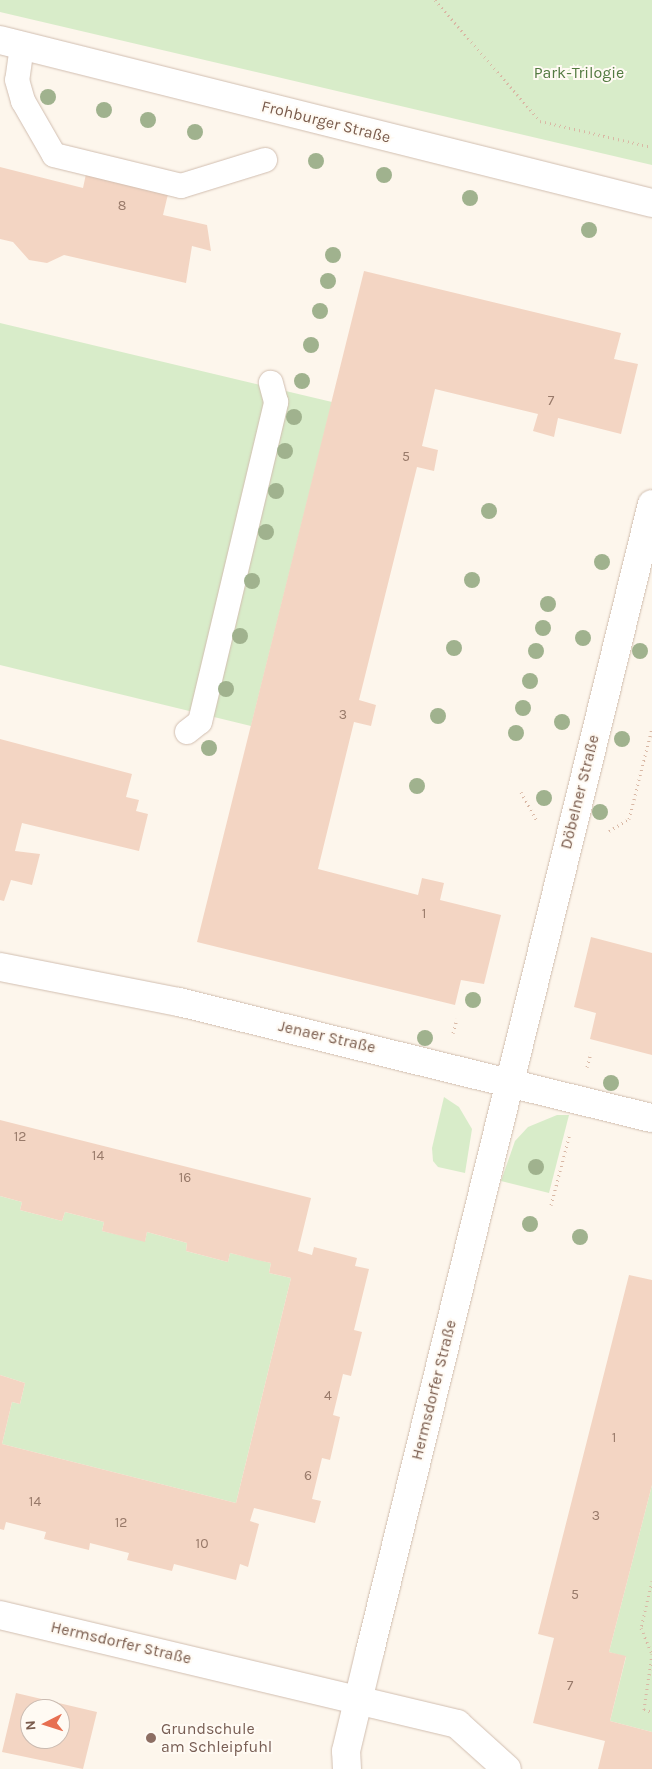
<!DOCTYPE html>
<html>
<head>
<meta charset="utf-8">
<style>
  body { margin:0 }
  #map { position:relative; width:652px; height:1769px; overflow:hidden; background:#fdf6ec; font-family:Karla,sans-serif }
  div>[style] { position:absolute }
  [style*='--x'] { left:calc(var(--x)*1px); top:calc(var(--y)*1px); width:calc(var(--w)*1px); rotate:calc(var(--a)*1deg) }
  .green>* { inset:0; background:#d8ecc9 }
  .building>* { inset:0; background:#f3d5c3 }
  .path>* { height:3px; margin-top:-1.5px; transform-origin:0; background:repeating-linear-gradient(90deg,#d9b8a5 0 1px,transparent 0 5px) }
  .roads { filter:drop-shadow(0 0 1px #d1beb0) drop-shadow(0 0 1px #d1beb0) }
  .service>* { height:24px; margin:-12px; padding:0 12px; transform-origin:12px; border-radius:12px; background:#fff }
  .minor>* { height:28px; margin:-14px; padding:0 14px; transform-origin:14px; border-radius:14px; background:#fff }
  .trees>* { width:16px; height:16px; margin:-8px; border-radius:50%; background:#a0b28e }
  .dots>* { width:14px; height:14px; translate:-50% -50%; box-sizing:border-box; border:2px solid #fffaf3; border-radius:50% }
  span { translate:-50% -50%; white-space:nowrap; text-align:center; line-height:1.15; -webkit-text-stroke:4px #fffaf3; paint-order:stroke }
  .number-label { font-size:14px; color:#987a6a }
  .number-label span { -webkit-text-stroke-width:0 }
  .park-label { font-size:16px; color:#537a41 }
  .street-label { font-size:16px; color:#7a5c4d }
  .education-label { font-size:16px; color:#785e54 }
  .left { translate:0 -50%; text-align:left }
  .north { position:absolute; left:20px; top:1699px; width:50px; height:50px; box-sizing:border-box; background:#fffaf3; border:1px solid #cabbb1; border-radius:50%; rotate:265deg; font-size:14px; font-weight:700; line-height:20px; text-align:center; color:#7a5c4d }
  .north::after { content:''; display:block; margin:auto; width:18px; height:22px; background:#e76f51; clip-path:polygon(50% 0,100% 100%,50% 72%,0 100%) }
</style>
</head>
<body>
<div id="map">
  <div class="green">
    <i style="clip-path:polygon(0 0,652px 0,652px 165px,0 12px)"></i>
    <i style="clip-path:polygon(0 323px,332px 402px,251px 726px,0 665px)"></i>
    <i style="clip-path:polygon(444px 1097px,459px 1107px,472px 1129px,465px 1173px,438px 1167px,433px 1161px,432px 1148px)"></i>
    <i style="clip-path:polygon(557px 1115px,569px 1115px,549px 1193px,501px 1181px,515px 1141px,528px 1127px)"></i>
    <i style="clip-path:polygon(0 1196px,22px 1202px,20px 1210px,62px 1221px,65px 1212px,104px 1222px,102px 1231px,145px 1241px,147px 1232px,187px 1243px,186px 1251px,228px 1262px,230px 1253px,271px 1263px,269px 1273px,291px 1278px,236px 1503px,2px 1444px,12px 1402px,20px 1404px,25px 1383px,0 1375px)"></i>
    <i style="clip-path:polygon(652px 1485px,652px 1732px,610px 1721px,626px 1657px,609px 1652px)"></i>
  </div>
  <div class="building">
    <i style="clip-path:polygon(0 167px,83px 188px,86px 174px,168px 194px,163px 215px,207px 225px,211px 251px,192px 246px,186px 283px,64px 255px,47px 263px,29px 260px,13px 242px,0 239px)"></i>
    <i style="clip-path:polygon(364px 271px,621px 333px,614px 359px,638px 364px,621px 434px,558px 418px,554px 437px,533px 431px,538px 414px,435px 389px,422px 446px,438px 450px,434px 471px,417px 467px,359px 700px,376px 705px,371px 726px,354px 722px,318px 869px,418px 895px,422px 878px,444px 883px,440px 900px,501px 915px,484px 984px,461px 980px,455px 1005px,197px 942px)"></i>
    <i style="clip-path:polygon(0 739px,132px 774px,126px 797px,139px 800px,136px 811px,148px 814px,139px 851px,22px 823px,15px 851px,40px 854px,32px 885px,11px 880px,4px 901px,0 900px)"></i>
    <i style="clip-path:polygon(591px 937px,652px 953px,652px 1055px,590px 1039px,596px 1013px,574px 1007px)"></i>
    <i style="clip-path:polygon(0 1120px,311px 1198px,298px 1251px,312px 1255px,314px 1247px,357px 1258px,355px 1266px,369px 1269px,354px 1330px,362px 1332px,351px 1376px,343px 1374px,333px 1415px,340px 1417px,330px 1460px,322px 1458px,312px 1499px,321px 1501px,315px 1523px,254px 1508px,250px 1521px,259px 1524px,248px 1567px,240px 1564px,236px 1580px,174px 1564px,172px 1571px,127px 1560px,129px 1553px,90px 1543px,89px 1550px,44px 1539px,46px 1532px,6px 1522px,4px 1530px,0 1529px,0 1375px,25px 1383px,20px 1404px,12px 1402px,2px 1444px,236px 1503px,291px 1278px,269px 1273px,271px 1263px,257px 1260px,230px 1253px,228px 1262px,186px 1251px,187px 1243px,147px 1232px,145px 1242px,102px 1231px,104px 1222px,65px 1212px,62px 1221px,20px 1210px,22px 1202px,0 1196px)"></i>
    <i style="clip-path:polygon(629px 1275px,652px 1280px,652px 1485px,609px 1652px,626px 1656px,610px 1721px,652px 1732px,652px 1769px,598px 1769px,605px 1741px,533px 1723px,554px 1638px,538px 1634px)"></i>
    <i style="clip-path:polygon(evenodd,16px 1693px,97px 1712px,83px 1769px,2px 1752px,16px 1693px,30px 1709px,60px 1709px,60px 1739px,30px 1739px,30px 1709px)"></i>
  </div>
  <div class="path">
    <i style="--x:435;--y:0;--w:160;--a:49"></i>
    <i style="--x:540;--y:121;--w:115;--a:13.1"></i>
    <i style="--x:521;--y:792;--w:33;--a:61"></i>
    <i style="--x:609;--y:831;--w:23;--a:-31"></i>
    <i style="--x:629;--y:819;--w:94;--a:-75.8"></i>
    <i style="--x:453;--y:1033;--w:15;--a:-74"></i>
    <i style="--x:587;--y:1067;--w:15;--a:-74"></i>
    <i style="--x:551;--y:1205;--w:74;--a:-75.2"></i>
    <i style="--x:652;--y:1581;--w:48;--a:103.2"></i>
    <i style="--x:641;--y:1628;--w:28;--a:67"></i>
    <i style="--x:652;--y:1654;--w:56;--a:98.3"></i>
    <i style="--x:644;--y:1709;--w:9;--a:21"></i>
  </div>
  <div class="roads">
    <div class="service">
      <i style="--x:22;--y:46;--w:34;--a:98"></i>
      <i style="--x:17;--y:80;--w:22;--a:74"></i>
      <i style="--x:23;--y:101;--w:62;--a:60.1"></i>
      <i style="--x:54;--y:155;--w:131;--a:13.7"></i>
      <i style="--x:181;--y:186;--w:88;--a:-17.2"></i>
      <i style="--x:187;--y:732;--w:16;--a:-38"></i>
      <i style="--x:200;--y:722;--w:329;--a:-76.6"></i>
      <i style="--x:276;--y:402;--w:20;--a:-105"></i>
    </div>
    <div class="minor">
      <i style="--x:0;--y:40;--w:672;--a:14.04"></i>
      <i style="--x:0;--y:967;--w:182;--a:11.1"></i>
      <i style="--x:179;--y:1002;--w:487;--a:13.8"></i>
      <i style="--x:0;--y:1615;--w:470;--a:13.4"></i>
      <i style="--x:457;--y:1724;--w:67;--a:42"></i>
      <i style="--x:347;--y:1769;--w:18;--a:-93"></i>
      <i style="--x:346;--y:1751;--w:103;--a:-76.5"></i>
      <i style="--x:370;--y:1651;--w:1181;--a:-76.19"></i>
    </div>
  </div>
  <div class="trees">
    <i style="left:48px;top:97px"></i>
    <i style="left:104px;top:110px"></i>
    <i style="left:148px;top:120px"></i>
    <i style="left:195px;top:132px"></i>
    <i style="left:316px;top:161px"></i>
    <i style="left:384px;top:175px"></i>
    <i style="left:470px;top:198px"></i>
    <i style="left:589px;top:230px"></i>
    <i style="left:333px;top:255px"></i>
    <i style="left:328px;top:281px"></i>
    <i style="left:320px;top:311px"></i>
    <i style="left:311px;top:345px"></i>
    <i style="left:302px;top:381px"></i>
    <i style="left:294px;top:417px"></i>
    <i style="left:285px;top:451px"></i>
    <i style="left:276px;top:491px"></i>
    <i style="left:489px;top:511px"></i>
    <i style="left:266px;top:532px"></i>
    <i style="left:602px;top:562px"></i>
    <i style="left:472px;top:580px"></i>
    <i style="left:252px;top:581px"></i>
    <i style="left:548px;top:604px"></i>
    <i style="left:543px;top:628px"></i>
    <i style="left:240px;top:636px"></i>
    <i style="left:583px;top:638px"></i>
    <i style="left:454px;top:648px"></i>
    <i style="left:536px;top:651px"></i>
    <i style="left:640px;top:651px"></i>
    <i style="left:530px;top:681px"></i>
    <i style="left:226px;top:689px"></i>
    <i style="left:523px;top:708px"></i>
    <i style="left:438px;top:716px"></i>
    <i style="left:562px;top:722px"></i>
    <i style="left:516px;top:733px"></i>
    <i style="left:622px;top:739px"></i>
    <i style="left:209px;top:748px"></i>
    <i style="left:417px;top:786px"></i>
    <i style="left:544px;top:798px"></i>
    <i style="left:600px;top:812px"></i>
    <i style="left:473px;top:1000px"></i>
    <i style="left:425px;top:1038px"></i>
    <i style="left:611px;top:1083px"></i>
    <i style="left:536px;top:1167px"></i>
    <i style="left:530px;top:1224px"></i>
    <i style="left:580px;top:1237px"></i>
  </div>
  <div class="dots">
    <i style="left:151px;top:1738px;background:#8d6e63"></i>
  </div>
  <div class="number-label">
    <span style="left:122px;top:206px">8</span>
    <span style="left:551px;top:401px">7</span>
    <span style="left:406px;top:457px">5</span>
    <span style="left:343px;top:715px">3</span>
    <span style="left:424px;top:914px">1</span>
    <span style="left:20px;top:1137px">12</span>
    <span style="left:98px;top:1156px">14</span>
    <span style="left:185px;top:1178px">16</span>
    <span style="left:328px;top:1396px">4</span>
    <span style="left:614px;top:1438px">1</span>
    <span style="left:308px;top:1476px">6</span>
    <span style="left:35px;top:1502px">14</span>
    <span style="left:596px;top:1516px">3</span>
    <span style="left:121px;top:1523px">12</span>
    <span style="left:202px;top:1544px">10</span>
    <span style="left:575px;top:1595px">5</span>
    <span style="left:570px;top:1686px">7</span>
  </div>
  <div class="park-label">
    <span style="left:579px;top:73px">Park-Trilogie</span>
  </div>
  <div class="street-label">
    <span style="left:326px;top:122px;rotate:14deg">Frohburger Straße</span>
    <span style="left:580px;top:792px;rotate:-76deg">Döbelner Straße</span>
    <span style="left:327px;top:1037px;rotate:13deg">Jenaer Straße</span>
    <span style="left:434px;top:1390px;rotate:-76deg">Hermsdorfer Straße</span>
    <span style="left:121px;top:1643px;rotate:13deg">Hermsdorfer Straße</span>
  </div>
  <div class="education-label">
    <span class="left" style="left:161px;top:1738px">Grundschule<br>am Schleipfuhl</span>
  </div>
  <div class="north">N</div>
</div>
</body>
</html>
